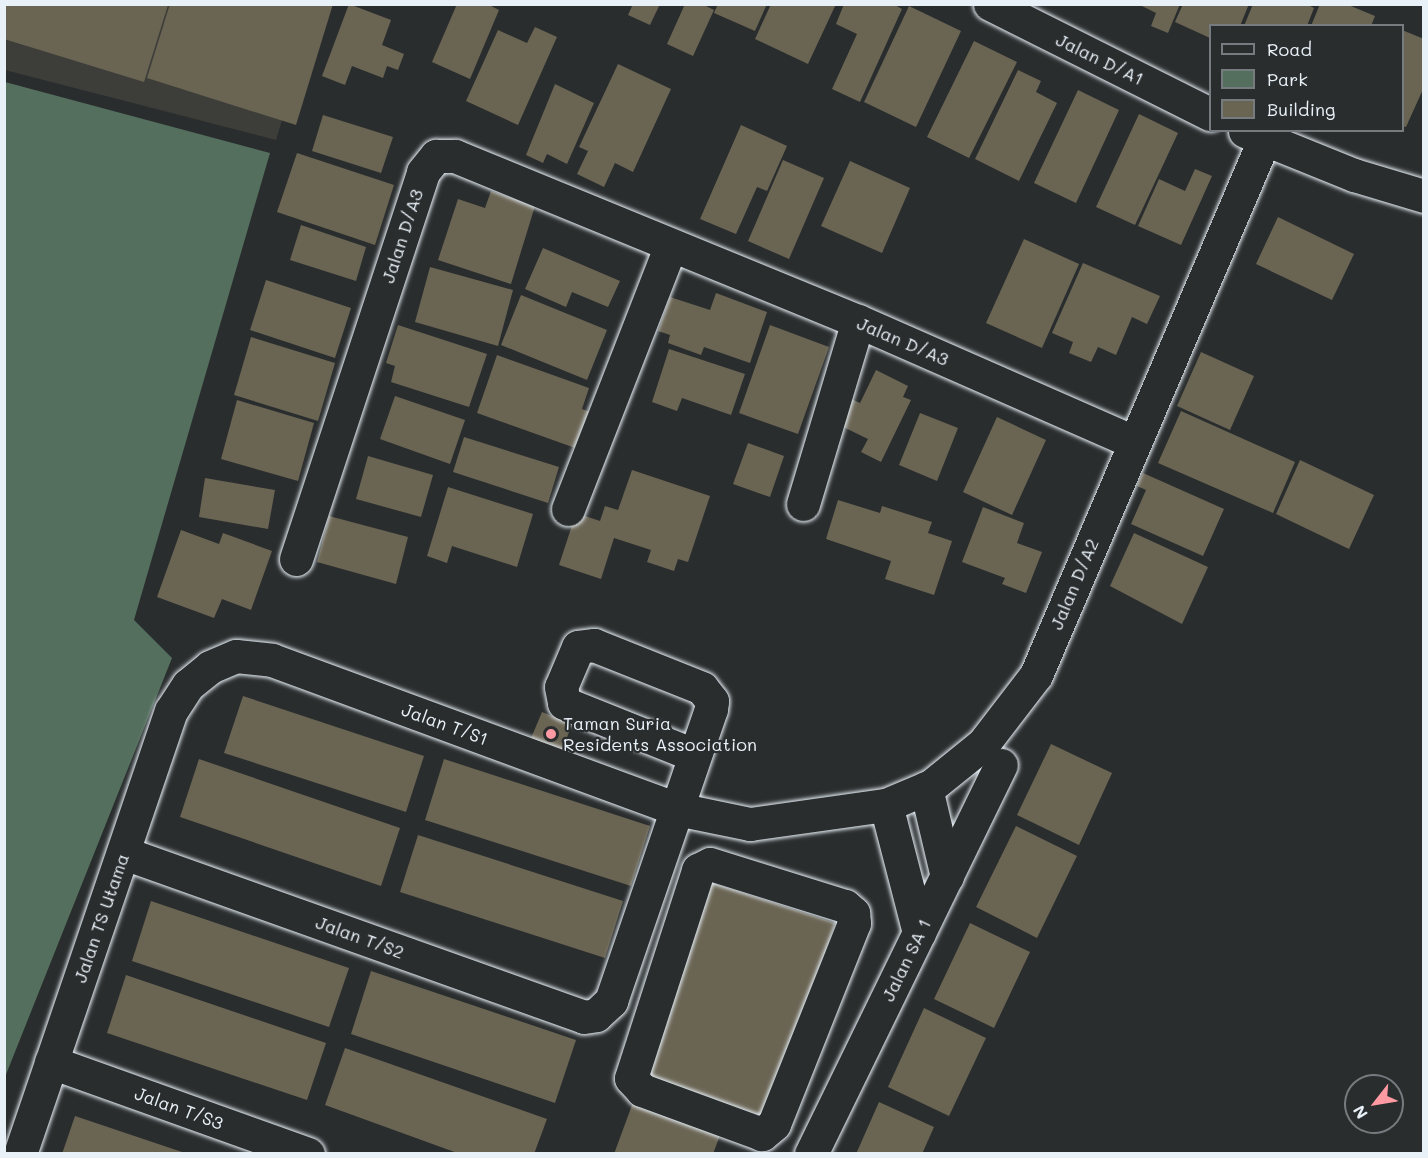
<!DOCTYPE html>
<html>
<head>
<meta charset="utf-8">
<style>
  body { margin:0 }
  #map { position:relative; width:1428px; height:1158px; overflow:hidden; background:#2a2d2e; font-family:Mali,sans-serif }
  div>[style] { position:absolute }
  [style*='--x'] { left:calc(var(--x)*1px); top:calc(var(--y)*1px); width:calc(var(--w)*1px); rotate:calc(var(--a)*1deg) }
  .built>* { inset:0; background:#3d3e39 }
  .green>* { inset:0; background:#546f5e }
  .building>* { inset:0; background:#6a6453 }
  .roads { filter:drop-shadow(0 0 2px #e8f1f8) drop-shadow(0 0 2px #e8f1f8) }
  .minor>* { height:33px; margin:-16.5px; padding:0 16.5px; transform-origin:16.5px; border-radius:16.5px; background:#2a2d2e }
  .dots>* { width:16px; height:16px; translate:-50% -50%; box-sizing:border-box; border:3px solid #2a2d2e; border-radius:50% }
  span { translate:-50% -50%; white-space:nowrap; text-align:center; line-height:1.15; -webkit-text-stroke:4.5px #2a2d2e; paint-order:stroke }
  .street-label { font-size:18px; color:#e8f1f8 }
  .poi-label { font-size:18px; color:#e8f1f8 }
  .left { translate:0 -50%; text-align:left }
  .frame { position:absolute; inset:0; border:6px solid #e8f1f8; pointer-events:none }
  .legend { position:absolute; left:1209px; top:24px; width:195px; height:108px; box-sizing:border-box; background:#2a2d2e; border:2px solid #767b7f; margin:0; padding:8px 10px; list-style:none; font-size:18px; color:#e8f1f8 }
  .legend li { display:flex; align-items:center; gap:12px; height:30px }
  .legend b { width:30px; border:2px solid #767b7f }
  .north { position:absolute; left:1344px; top:1074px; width:60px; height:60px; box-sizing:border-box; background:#2a2d2e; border:2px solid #767b7f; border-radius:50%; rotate:239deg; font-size:16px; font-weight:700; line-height:24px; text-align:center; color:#e8f1f8 }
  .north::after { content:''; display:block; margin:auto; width:21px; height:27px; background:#ff9aa2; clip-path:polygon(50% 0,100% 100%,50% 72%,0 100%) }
</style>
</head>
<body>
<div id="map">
  <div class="built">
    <i style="clip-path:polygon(4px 5px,317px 5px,276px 140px,5px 70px)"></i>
  </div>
  <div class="green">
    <i style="clip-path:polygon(5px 82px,270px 153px,134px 620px,172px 658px,5px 1077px)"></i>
  </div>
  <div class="building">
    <i style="clip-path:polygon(170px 4px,333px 4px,296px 125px,147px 78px)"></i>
    <i style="clip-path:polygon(349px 4px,391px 20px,382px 45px,404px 54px,398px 70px,387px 66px,383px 78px,352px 66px,345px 85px,322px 76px)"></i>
    <i style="clip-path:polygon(457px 4px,487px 4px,499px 10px,470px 79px,432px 62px)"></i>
    <i style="clip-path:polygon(633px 4px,660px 4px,650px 25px,628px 15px)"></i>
    <i style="clip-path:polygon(685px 4px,702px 4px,714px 10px,693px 56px,667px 44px)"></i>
    <i style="clip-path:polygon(718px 4px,767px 4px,755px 31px,714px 13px)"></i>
    <i style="clip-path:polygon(771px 4px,836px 4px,808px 64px,755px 39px)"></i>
    <i style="clip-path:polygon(844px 4px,893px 4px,902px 9px,860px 102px,832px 89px,857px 34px,836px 24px)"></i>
    <i style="clip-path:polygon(1138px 4px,1180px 4px,1168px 33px,1151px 26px,1156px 13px)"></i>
    <i style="clip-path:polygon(1183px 4px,1249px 4px,1240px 26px,1210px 26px,1210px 38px,1175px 22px)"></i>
    <i style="clip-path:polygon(1253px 4px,1306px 4px,1314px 8px,1307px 26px,1244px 26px)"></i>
    <i style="clip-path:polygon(1320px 4px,1346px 4px,1375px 16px,1371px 26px,1311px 26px)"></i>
    <i style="clip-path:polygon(4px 5px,168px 5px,144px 82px,4px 39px)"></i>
    <i style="clip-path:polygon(909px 6px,961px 31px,916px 127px,864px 102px)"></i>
    <i style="clip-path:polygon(535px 27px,557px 37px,518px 125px,466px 101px,498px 30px,527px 43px)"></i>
    <i style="clip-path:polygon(1402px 30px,1424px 39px,1424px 87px,1406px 127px,1402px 126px)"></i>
    <i style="clip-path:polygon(974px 41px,1017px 62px,969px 158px,927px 137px)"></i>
    <i style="clip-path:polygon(618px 64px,671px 89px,633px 172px,615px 163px,604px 187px,577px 174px,588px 151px,579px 147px)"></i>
    <i style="clip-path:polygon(1018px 70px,1041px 81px,1036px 92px,1057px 103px,1019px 181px,975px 159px)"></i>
    <i style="clip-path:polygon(555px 84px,594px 103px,567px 164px,547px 154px,543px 163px,526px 155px)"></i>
    <i style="clip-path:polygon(1078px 90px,1119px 110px,1076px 203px,1034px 183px)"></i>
    <i style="clip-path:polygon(1139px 114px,1178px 133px,1135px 225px,1096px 207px)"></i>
    <i style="clip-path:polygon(323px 115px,393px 137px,381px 173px,312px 151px)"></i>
    <i style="clip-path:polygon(741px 125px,787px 146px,767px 191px,757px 187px,736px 234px,700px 219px)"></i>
    <i style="clip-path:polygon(297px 153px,394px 185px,375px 245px,277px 212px)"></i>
    <i style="clip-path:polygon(783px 160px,824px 178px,789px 259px,748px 241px)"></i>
    <i style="clip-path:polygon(850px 161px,910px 188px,882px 253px,821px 226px)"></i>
    <i style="clip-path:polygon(1195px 169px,1212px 176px,1181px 245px,1138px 226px,1159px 179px,1185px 191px)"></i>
    <i style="clip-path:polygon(491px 191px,535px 206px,511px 284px,438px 260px,458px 199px,485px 208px)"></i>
    <i style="clip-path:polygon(1278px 217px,1354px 254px,1332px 300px,1256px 264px)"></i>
    <i style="clip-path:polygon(301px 225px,366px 247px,356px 281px,290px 260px)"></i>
    <i style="clip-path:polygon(1024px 239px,1079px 264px,1042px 348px,986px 323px)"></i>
    <i style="clip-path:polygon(543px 248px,620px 281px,608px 307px,572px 292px,566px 307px,525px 289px)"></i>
    <i style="clip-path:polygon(1083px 263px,1160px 296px,1147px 324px,1132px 317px,1116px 355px,1098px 347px,1091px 362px,1069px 353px,1073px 342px,1052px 333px)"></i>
    <i style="clip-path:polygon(430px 267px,513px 290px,498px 346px,415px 322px)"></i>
    <i style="clip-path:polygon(266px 280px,351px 308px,335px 358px,250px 330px)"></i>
    <i style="clip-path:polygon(716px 293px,767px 312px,750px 363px,704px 347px,701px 355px,668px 343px,670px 335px,658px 331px,670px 297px,710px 310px)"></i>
    <i style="clip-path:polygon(521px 295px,607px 330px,587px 380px,501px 345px)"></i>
    <i style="clip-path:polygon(398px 325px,487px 354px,469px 407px,391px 382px,395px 366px,386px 363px)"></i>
    <i style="clip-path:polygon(770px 325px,829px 347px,798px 434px,739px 413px)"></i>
    <i style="clip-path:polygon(251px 337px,335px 363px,318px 421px,234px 395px)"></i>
    <i style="clip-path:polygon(669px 349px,745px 374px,731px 415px,682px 398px,677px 411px,652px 402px)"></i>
    <i style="clip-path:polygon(1201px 352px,1254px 376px,1230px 430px,1177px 406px)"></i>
    <i style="clip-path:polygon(497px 355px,589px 388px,582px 409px,590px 412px,578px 449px,477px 413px)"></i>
    <i style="clip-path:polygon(876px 370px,908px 386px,903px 397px,911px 400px,881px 462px,861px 452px,868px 439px,835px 423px,847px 397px,860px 403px)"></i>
    <i style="clip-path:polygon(395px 396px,465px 420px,450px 464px,380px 439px)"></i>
    <i style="clip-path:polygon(237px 400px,314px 423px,298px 481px,221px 459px)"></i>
    <i style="clip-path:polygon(1181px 411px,1295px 462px,1273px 513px,1158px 463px)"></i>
    <i style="clip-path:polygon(920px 413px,958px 428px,937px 481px,899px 465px)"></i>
    <i style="clip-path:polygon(997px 417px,1046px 440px,1012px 515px,963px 492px)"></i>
    <i style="clip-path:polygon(464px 437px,559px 467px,548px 503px,453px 472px)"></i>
    <i style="clip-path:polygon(748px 443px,784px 456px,770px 497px,733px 484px)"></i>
    <i style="clip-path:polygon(368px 456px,433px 475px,421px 517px,356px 499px)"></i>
    <i style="clip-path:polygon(1300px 460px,1374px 495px,1349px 549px,1276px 514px)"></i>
    <i style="clip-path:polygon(632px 470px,710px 496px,688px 562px,678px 559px,674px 571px,647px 562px,651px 550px,614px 538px,601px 579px,559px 565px,576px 513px,600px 521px,605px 506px,618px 510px)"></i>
    <i style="clip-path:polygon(1143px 473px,1224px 509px,1203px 556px,1131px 524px,1146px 490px,1137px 486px)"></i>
    <i style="clip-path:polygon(205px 478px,275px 490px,268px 529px,199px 517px)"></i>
    <i style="clip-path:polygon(448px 487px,533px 514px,517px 567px,452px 546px,447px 563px,427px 556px)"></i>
    <i style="clip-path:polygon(838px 500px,880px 513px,882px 506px,932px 522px,928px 533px,952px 541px,934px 595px,885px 579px,891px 561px,826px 539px)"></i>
    <i style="clip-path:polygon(983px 507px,1024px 523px,1017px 543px,1042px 552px,1026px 593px,1002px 584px,1005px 578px,962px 562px)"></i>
    <i style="clip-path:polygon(329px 516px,408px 537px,396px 584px,317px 562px)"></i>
    <i style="clip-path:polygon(181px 530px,219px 544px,223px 533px,272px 551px,251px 610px,222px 599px,214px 618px,157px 597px)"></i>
    <i style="clip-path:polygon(1134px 533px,1208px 567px,1182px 624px,1110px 586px)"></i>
    <i style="clip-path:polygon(243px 696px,424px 756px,406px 812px,224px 753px)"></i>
    <i style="clip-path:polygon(542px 712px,572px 724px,560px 756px,529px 743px)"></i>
    <i style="clip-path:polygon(1051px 744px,1112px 773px,1079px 845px,1017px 815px)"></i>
    <i style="clip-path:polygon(199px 759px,400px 828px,381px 886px,180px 817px)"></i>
    <i style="clip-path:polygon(444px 759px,650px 826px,631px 886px,425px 820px)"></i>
    <i style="clip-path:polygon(1016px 826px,1077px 856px,1037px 938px,976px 907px)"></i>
    <i style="clip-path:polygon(418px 835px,623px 901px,605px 958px,400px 892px)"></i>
    <i style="clip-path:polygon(712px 883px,835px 923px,771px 1119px,647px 1078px)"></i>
    <i style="clip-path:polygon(151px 901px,349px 968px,329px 1027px,132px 961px)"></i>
    <i style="clip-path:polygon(970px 923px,1030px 952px,994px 1028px,934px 999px)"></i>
    <i style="clip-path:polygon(371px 971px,576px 1040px,555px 1103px,351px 1034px)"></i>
    <i style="clip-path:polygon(126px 975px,326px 1043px,307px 1100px,107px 1033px)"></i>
    <i style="clip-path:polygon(924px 1008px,986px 1038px,949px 1116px,888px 1087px)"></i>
    <i style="clip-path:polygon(345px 1048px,547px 1119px,534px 1154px,460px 1154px,325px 1105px)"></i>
    <i style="clip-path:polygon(635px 1097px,722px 1130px,713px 1154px,614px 1154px)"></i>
    <i style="clip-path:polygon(879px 1102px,934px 1127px,922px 1154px,856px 1154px)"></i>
    <i style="clip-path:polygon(75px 1116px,185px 1153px,185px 1154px,62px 1154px)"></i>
  </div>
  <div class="roads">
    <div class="minor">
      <i style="--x:990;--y:4;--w:246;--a:26.6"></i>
      <i style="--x:1245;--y:131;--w:118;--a:22"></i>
      <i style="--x:1354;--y:175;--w:73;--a:16.7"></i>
      <i style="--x:803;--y:504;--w:191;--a:-73.3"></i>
      <i style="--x:568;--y:509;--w:281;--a:-68.7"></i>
      <i style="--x:296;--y:559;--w:407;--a:-71.8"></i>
      <i style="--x:423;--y:172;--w:21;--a:-51"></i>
      <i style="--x:436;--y:156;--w:19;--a:0"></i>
      <i style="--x:455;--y:156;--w:435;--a:22.3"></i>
      <i style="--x:858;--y:321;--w:301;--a:23.7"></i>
      <i style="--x:926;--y:788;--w:91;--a:76.7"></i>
      <i style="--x:886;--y:805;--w:132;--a:75.5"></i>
      <i style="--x:124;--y:853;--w:488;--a:19.6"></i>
      <i style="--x:584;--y:1017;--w:12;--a:-9"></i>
      <i style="--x:596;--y:1015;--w:21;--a:-43"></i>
      <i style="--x:611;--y:1001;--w:309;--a:-71.1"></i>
      <i style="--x:711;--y:709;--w:8;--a:-83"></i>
      <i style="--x:712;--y:701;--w:16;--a:-128"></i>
      <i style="--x:702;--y:688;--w:116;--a:-158.3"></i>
      <i style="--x:594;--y:645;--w:16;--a:173"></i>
      <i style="--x:578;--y:647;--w:43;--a:113"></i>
      <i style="--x:561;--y:687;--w:16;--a:79"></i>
      <i style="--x:564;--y:703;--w:140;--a:21.8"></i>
      <i style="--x:710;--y:864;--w:141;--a:17.3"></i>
      <i style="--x:845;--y:906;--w:11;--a:41"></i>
      <i style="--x:853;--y:913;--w:10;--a:84"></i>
      <i style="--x:854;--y:923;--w:216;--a:111.7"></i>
      <i style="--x:774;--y:1124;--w:16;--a:140"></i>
      <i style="--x:762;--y:1134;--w:128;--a:-159.9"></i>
      <i style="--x:642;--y:1090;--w:16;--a:-133"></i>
      <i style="--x:631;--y:1078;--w:219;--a:-72.1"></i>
      <i style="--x:698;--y:870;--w:13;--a:-27"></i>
      <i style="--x:51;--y:1062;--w:273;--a:19.7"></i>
      <i style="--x:20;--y:1154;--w:468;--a:-71.2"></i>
      <i style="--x:171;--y:711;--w:31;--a:-57"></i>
      <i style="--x:188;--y:685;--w:28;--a:-39"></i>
      <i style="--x:210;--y:667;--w:28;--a:-23"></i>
      <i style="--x:236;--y:656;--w:36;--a:6"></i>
      <i style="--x:272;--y:660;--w:432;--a:20.2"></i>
      <i style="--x:677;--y:809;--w:75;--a:11.6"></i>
      <i style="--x:750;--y:824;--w:137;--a:-8"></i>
      <i style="--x:886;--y:805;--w:49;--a:-22.9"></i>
      <i style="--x:931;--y:786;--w:67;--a:-38.9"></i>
      <i style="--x:983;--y:744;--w:87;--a:-52.5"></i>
      <i style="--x:1036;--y:675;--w:582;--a:-66.92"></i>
      <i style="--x:811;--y:1154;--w:433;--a:-64"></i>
    </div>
  </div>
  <div class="dots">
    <i style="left:551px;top:734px;background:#ff9aa2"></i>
  </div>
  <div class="street-label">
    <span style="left:1100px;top:59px;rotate:26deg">Jalan D/A1</span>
    <span style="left:402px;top:236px;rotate:-72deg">Jalan D/A3</span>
    <span style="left:903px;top:341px;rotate:23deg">Jalan D/A3</span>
    <span style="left:1074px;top:584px;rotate:-67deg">Jalan D/A2</span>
    <span style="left:445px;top:724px;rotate:20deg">Jalan T/S1</span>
    <span style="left:101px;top:918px;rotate:-71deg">Jalan TS Utama</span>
    <span style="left:360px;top:937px;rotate:20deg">Jalan T/S2</span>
    <span style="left:906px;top:960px;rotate:-64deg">Jalan SA 1</span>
    <span style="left:179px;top:1108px;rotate:20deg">Jalan T/S3</span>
  </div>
  <div class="poi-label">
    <span class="left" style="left:563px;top:734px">Taman Suria<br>Residents Association</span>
  </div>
  <div class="frame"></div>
  <ul class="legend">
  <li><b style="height:8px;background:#2a2d2e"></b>Road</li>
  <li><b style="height:16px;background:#546f5e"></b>Park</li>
  <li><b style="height:16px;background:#6a6453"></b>Building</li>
  </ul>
  <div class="north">N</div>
</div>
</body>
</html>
